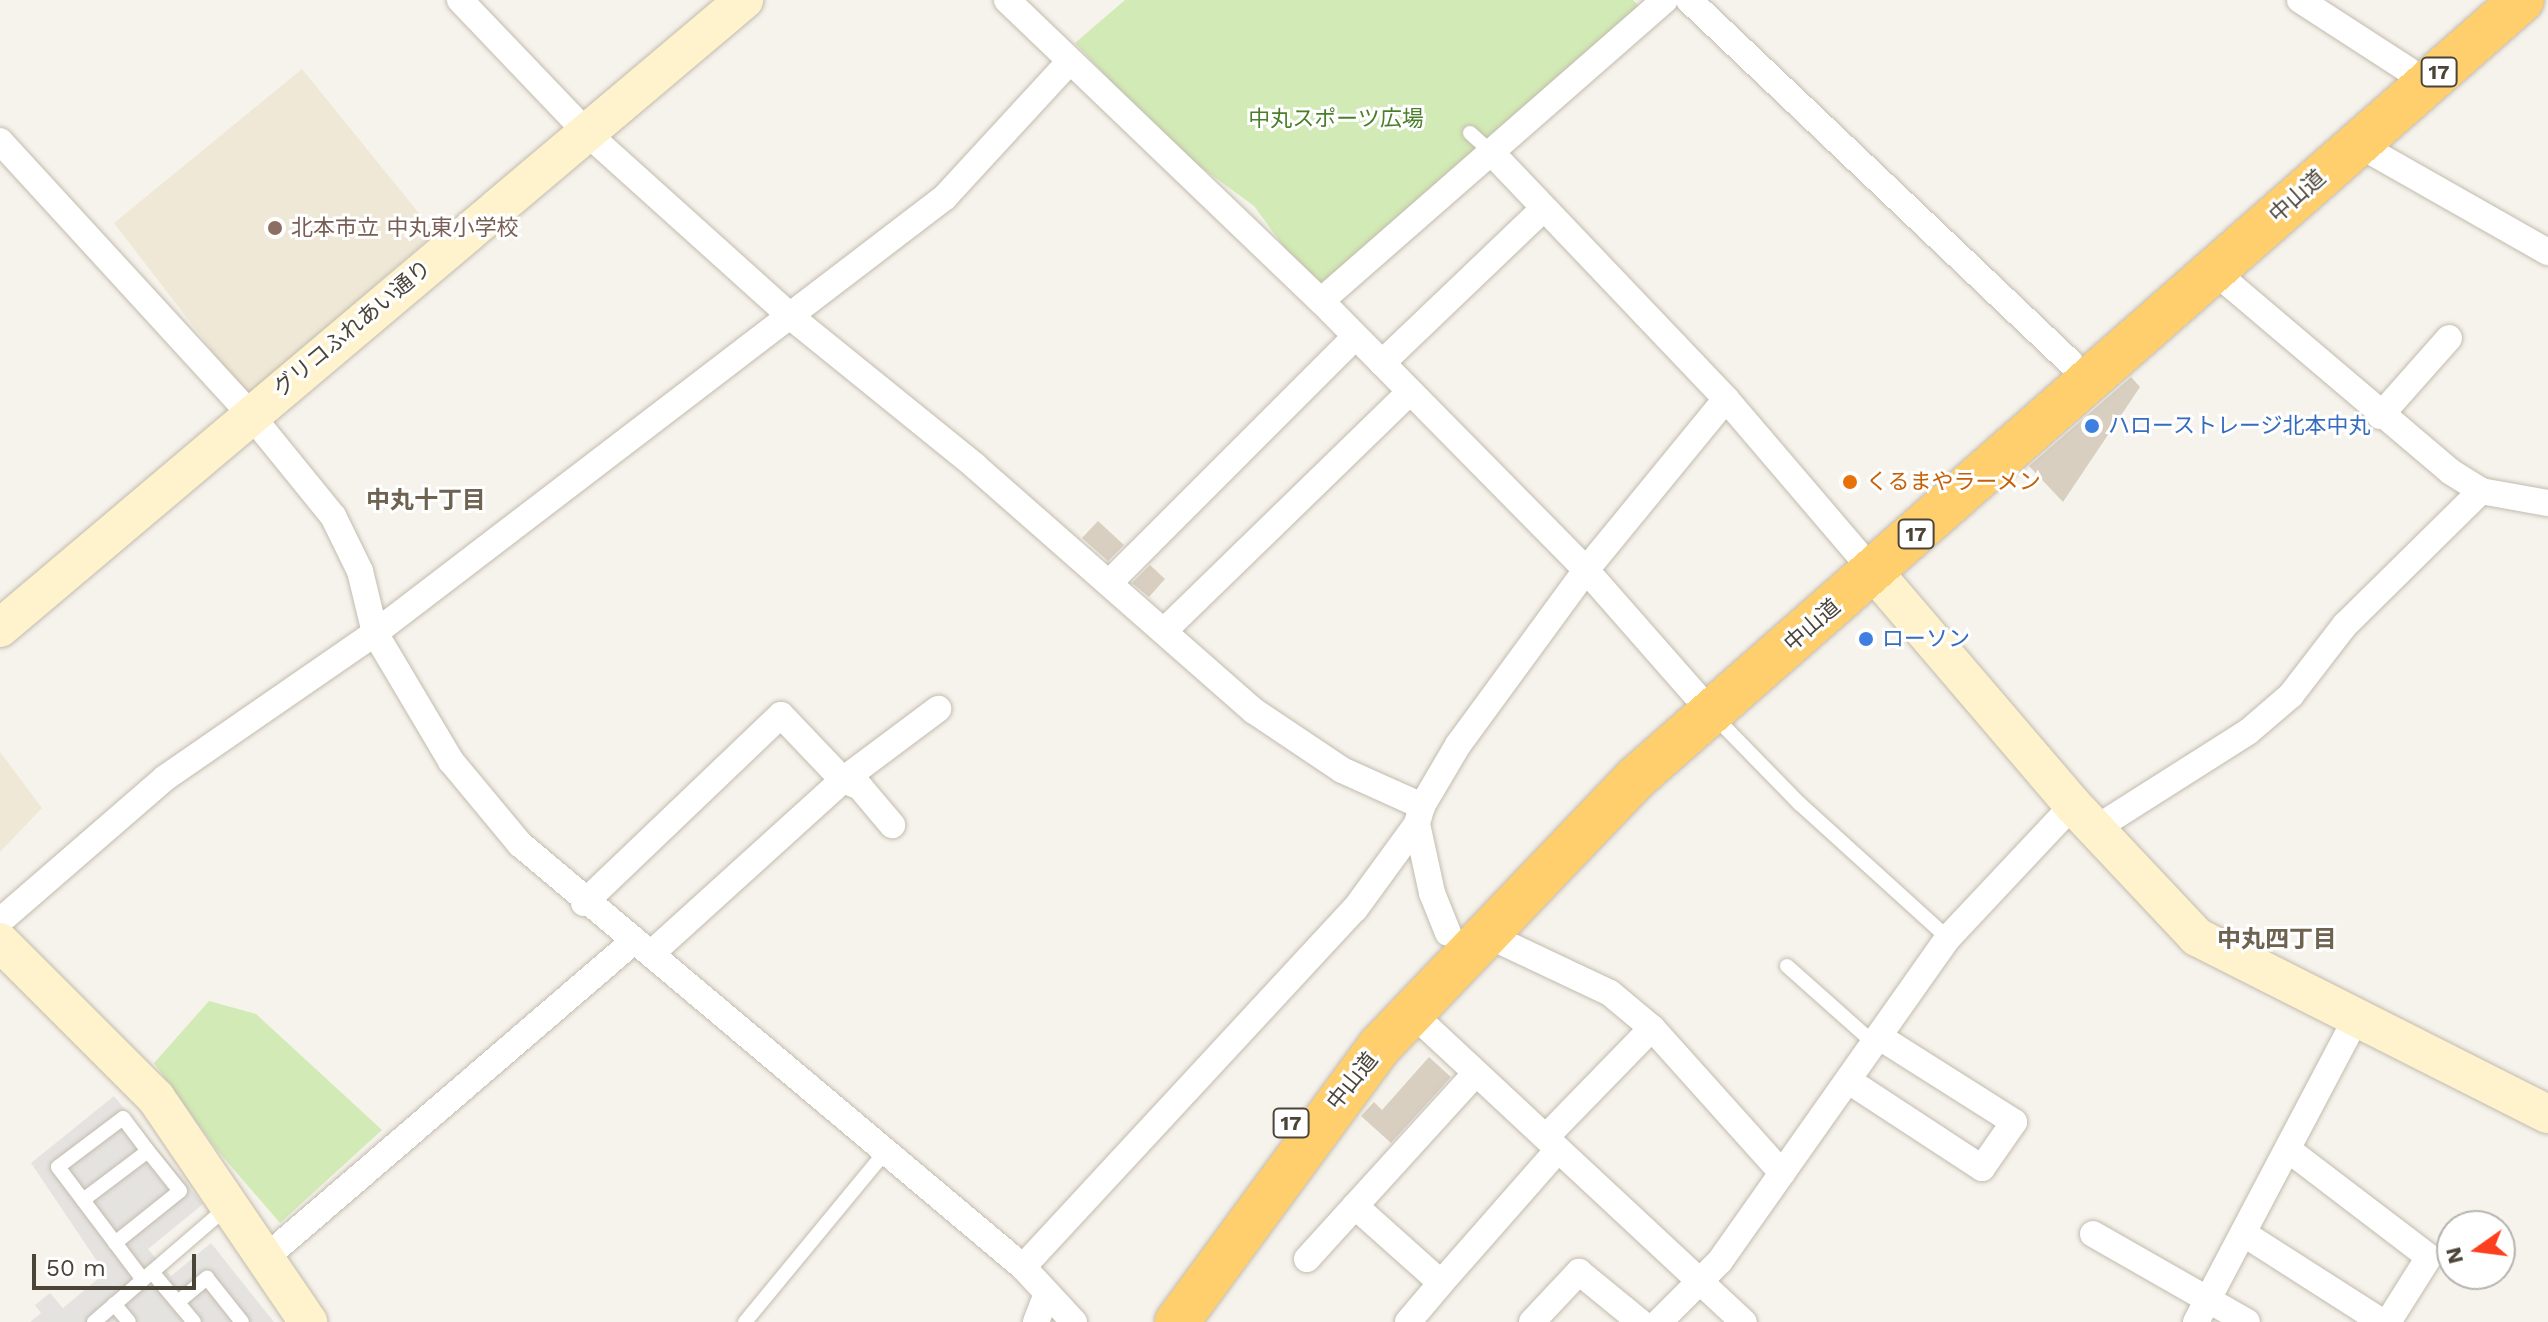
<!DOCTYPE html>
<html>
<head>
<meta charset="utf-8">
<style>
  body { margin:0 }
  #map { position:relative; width:2548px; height:1322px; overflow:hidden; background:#f6f3ec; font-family:"Work Sans","Noto Sans JP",sans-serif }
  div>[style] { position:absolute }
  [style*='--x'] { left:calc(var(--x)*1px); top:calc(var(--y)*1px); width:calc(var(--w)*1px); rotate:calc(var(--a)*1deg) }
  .education>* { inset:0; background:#efe8d6 }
  .green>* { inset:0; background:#d2eab5 }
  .parking>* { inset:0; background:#e5e3e0 }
  .building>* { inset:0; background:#d8cfc1 }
  .roads { filter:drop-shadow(0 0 2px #c2bbae) drop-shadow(0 0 2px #c2bbae) }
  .lane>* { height:14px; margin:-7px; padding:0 7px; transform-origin:7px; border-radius:7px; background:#fff }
  .street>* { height:26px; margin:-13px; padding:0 13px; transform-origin:13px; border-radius:13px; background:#fff }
  .secondary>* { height:38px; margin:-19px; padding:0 19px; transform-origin:19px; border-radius:19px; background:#fff3cd }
  .highway>* { height:44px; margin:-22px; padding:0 22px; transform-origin:22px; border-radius:22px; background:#ffcf6e }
  .dots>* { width:22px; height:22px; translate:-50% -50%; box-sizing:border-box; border:4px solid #fff; border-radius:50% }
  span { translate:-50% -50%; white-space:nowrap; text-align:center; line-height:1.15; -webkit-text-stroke:6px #fff; paint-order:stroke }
  .shield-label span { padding:2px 6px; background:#fff; border:2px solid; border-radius:6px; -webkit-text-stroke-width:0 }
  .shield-label { font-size:20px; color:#4b4439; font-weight:700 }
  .park-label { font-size:22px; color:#4a7f2a }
  .street-label { font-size:22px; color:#4b4439 }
  .education-label { font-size:22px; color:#785e54 }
  .left { translate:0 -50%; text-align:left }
  .shop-label { font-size:22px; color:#366cbe }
  .food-label { font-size:22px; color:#c56008 }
  .neighbourhood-label { font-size:24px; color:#6e6250; font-weight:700 }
  .north { position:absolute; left:2436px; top:1210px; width:80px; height:80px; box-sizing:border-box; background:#fff; border:2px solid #b7b4b0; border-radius:50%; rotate:256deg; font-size:22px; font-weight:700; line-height:32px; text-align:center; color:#4b4439 }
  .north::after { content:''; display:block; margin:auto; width:28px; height:36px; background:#fc3f1d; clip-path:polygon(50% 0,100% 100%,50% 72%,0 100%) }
  .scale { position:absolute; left:32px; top:1254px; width:164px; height:36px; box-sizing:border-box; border:4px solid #4b4439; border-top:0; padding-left:10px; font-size:24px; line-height:28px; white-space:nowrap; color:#4b4439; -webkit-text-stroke:6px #fff; paint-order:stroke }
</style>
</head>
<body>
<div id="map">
  <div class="education">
    <i style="clip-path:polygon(302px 69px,435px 233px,247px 396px,114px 223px)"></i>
    <i style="clip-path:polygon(0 752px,42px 808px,0 852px)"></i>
  </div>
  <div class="green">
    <i style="clip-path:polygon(1125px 0,1633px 0,1640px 7px,1405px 216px,1314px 288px,1254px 206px,1172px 146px,1075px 43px)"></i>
    <i style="clip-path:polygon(209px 1001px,256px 1014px,382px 1130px,280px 1223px,217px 1150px,154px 1063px)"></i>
  </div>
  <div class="parking">
    <i style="clip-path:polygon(114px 1096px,203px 1204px,148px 1249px,171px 1276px,211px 1243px,274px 1322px,30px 1322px,41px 1313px,35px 1305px,50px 1293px,63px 1308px,105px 1273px,31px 1163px)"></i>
  </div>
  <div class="building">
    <i style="clip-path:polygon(2131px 377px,2140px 387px,2063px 502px,2029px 466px)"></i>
    <i style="clip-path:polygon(1098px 521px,1124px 545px,1108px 561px,1082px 538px)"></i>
    <i style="clip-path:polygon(1150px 565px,1165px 579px,1149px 597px,1132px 583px)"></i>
    <i style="clip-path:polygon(1429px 1057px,1451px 1077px,1391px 1143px,1361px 1116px,1374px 1102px,1382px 1110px)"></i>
  </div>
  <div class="roads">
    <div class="lane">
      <i style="--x:1470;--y:133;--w:28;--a:42"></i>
      <i style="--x:1713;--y:715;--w:124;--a:45.7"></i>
      <i style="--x:1800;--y:804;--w:200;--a:42.2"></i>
      <i style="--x:1787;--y:966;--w:119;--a:41.6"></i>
      <i style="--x:83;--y:1200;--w:81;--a:-37"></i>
      <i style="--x:148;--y:1151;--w:41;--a:-127.1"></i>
      <i style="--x:123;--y:1118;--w:81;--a:143"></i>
      <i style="--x:58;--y:1167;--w:141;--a:53"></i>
      <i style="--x:115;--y:1243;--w:83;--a:-38.7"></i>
      <i style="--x:180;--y:1191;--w:51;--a:-128.7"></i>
      <i style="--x:152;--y:1272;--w:65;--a:50"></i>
      <i style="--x:178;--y:1302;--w:38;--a:-40"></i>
      <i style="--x:207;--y:1278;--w:56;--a:51.5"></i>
      <i style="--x:114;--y:1304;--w:23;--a:50"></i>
      <i style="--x:94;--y:1322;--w:176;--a:-40.8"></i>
      <i style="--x:745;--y:1322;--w:223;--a:-50.5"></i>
    </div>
    <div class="street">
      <i style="--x:460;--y:0;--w:184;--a:46.3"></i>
      <i style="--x:587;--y:133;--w:273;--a:42"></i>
      <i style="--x:790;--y:316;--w:238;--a:39"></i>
      <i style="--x:975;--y:466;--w:371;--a:41.3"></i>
      <i style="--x:1254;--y:711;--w:106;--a:33.8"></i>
      <i style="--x:1342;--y:770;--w:88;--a:24.2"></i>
      <i style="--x:1422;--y:806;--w:19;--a:106"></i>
      <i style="--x:1417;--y:824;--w:71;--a:77.7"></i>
      <i style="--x:1432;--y:893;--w:43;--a:68.2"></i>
      <i style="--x:1007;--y:0;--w:435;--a:43.8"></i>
      <i style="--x:1321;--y:301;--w:378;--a:45.4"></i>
      <i style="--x:1586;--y:570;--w:165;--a:48.7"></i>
      <i style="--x:1689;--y:0;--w:526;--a:43.54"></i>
      <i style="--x:2300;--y:0;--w:129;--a:32.9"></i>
      <i style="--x:0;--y:141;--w:370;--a:47.5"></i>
      <i style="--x:250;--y:414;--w:132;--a:50.9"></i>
      <i style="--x:333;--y:516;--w:61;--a:63.9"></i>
      <i style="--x:360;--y:571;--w:64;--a:76.4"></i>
      <i style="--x:375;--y:633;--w:149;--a:59.3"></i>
      <i style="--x:451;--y:761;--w:108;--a:50.3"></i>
      <i style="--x:520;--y:844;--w:657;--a:40.06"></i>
      <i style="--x:2356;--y:143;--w:221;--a:29.6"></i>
      <i style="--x:1491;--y:152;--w:341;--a:46.4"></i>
      <i style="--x:1726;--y:399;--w:226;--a:49.5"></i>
      <i style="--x:2214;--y:271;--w:311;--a:40.3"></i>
      <i style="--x:2451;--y:472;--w:36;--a:32"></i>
      <i style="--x:2481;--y:491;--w:68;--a:10.2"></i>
      <i style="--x:1321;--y:301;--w:457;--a:-41.2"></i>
      <i style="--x:1382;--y:363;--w:223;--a:-43.7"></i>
      <i style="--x:2380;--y:416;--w:104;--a:-48.5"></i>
      <i style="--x:1109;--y:583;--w:348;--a:-45"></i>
      <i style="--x:1164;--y:631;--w:343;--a:-44.2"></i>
      <i style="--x:1422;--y:806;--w:71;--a:-59.5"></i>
      <i style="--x:1458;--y:745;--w:217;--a:-53.8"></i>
      <i style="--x:1586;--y:570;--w:221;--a:-50.7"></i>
      <i style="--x:2095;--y:829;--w:181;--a:-32.4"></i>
      <i style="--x:2248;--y:732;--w:57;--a:-40.7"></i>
      <i style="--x:2291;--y:695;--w:88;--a:-52.4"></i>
      <i style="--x:2345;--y:625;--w:191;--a:-44.6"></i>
      <i style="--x:584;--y:903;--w:272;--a:-43.7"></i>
      <i style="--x:781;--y:715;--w:90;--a:46.4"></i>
      <i style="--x:843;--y:780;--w:18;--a:22"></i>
      <i style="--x:860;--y:787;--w:50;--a:49.9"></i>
      <i style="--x:0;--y:921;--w:218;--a:-40.9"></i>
      <i style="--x:165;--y:778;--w:255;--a:-34.6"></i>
      <i style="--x:375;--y:633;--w:718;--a:-37.41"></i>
      <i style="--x:945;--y:197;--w:183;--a:-47.4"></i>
      <i style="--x:1483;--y:933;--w:140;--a:25.3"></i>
      <i style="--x:1610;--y:993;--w:55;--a:39.8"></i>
      <i style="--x:1652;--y:1028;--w:195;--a:48.1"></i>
      <i style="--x:653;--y:952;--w:256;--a:-42.2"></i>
      <i style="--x:843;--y:780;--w:119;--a:-36.8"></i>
      <i style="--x:1411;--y:1012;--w:455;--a:43"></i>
      <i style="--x:1476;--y:1073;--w:180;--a:132.3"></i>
      <i style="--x:1355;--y:1206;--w:115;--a:41.8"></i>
      <i style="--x:1441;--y:1283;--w:177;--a:-48.7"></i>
      <i style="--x:1849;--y:1081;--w:159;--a:33.2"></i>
      <i style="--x:1982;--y:1168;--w:56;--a:-55.2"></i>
      <i style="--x:2014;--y:1122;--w:157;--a:-147.7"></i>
      <i style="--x:1546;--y:1137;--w:152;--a:-45.8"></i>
      <i style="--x:2290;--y:1151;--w:175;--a:37.3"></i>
      <i style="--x:2429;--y:1257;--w:77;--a:122.2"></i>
      <i style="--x:2093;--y:1234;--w:177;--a:29.7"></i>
      <i style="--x:2246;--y:1235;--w:161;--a:32.6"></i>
      <i style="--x:264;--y:1259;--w:488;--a:-40.7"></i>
      <i style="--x:1307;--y:1259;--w:72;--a:-47.8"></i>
      <i style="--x:1036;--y:1322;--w:31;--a:-69"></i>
      <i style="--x:1074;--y:1322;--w:75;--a:-132.8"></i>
      <i style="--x:1023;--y:1267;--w:488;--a:-47.2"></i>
      <i style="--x:1355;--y:909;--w:105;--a:-53.9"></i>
      <i style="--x:1408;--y:1322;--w:51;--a:-49.8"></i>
      <i style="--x:1532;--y:1322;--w:69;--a:-46.8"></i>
      <i style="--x:1579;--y:1272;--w:79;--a:39.3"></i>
      <i style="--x:1659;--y:1322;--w:86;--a:-45"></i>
      <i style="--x:1720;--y:1261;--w:395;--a:-54.8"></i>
      <i style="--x:1948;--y:938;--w:183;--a:-46.8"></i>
      <i style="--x:2196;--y:1322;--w:343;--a:-62.2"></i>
    </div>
    <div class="secondary">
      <i style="--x:1873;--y:571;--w:308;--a:49.5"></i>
      <i style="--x:2073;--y:805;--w:181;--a:46.8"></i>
      <i style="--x:2197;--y:937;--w:393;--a:26.8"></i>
      <i style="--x:0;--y:628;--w:974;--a:-40.17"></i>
      <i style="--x:0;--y:942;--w:221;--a:45"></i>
      <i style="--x:156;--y:1098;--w:271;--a:55.8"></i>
    </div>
    <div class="highway">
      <i style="--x:1177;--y:1322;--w:341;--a:-53.7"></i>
      <i style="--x:1379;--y:1047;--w:372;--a:-46.3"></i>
      <i style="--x:1636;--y:778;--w:1179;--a:-41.29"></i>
    </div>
  </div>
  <div class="dots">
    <i style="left:275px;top:228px;background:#8d6e63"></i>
    <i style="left:2092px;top:426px;background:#3f7fe0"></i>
    <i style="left:1850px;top:482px;background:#e8710a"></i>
    <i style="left:1866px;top:639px;background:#3f7fe0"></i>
  </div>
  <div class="shield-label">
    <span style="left:2439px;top:72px">17</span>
    <span style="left:1916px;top:534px">17</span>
    <span style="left:1291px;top:1123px">17</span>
  </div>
  <div class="park-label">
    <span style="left:1336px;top:119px">中丸スポーツ広場</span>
  </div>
  <div class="street-label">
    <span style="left:2297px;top:196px;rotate:-42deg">中山道</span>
    <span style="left:352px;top:328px;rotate:-40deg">グリコふれあい通り</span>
    <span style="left:1812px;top:625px;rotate:-41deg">中山道</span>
    <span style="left:1352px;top:1081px;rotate:-51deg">中山道</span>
  </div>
  <div class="education-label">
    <span class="left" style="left:291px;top:228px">北本市立 中丸東小学校</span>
  </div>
  <div class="shop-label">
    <span class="left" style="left:2108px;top:426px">ハローストレージ北本中丸</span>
    <span class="left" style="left:1882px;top:639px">ローソン</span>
  </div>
  <div class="food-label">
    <span class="left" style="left:1866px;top:482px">くるまやラーメン</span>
  </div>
  <div class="neighbourhood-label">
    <span style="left:426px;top:501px">中丸十丁目</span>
    <span style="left:2277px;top:940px">中丸四丁目</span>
  </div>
  <div class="north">N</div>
  <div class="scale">50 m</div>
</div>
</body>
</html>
